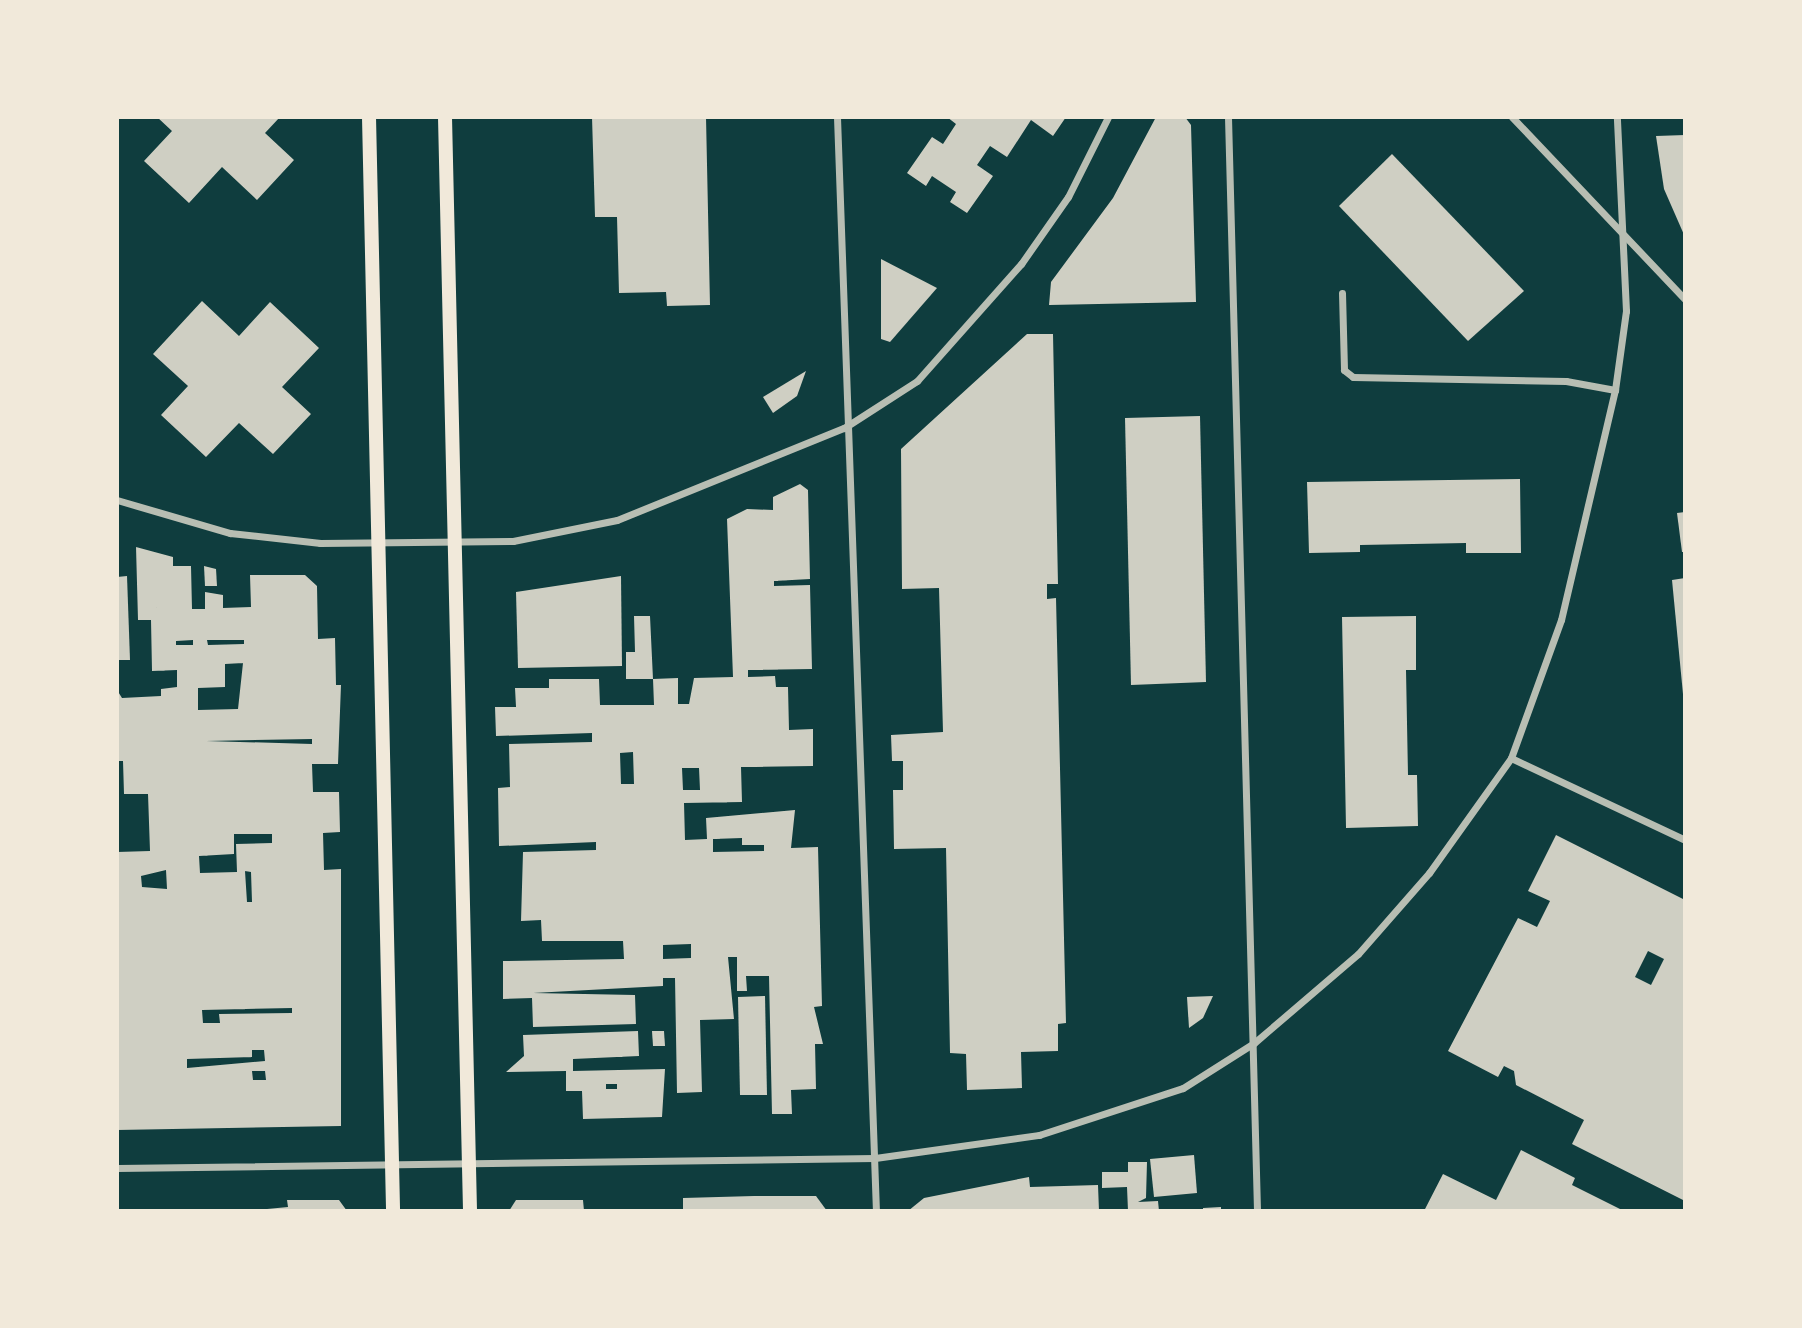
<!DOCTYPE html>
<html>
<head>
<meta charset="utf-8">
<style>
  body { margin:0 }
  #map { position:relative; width:1802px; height:1328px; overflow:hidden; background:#0f3d3e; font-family:Commissioner,sans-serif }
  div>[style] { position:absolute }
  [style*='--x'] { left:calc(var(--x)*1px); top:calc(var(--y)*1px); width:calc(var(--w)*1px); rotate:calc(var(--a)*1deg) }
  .building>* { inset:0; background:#cfcfc3 }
  .minor>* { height:7px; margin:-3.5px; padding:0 3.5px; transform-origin:3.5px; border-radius:3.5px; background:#b8beb3 }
  .secondary>* { height:14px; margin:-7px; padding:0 7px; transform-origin:7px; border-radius:7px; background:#f1e9da }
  span { translate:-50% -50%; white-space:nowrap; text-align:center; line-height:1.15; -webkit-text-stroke:5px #f1e9da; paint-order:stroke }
  .frame { position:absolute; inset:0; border:119px solid #f1e9da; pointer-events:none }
</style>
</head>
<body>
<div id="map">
  <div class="building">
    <i style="clip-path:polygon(157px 117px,280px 117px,265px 133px,294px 160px,257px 200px,222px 167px,189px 203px,144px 161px,172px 131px)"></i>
    <i style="clip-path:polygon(592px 117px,706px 117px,710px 305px,667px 306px,666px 292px,619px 293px,617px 217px,595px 217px)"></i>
    <i style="clip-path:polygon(947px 117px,1066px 117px,1053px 136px,1031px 120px,1007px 157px,990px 146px,977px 165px,993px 176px,967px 213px,950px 202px,956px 192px,932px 176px,926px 186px,907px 173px,932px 137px,943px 144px,956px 124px)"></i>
    <i style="clip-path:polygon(1156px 117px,1185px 117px,1191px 125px,1196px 302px,1049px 305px,1051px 282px,1113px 198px)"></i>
    <i style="clip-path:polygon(1685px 135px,1685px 237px,1664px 189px,1656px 136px)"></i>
    <i style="clip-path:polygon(1392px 154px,1524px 291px,1468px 341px,1339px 206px)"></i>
    <i style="clip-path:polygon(881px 259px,937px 288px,890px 342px,881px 339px)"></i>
    <i style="clip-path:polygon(202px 301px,239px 336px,270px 302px,319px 348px,282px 387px,311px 414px,273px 454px,239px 423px,206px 457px,161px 415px,188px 386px,153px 354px)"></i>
    <i style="clip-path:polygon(1027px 334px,1053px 334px,1058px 584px,1047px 584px,1047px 599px,1056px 598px,1066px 1023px,1058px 1024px,1058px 1051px,1021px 1052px,1022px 1088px,967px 1090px,966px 1054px,950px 1053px,946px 848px,894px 849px,893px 790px,903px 790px,903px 761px,892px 761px,891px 735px,943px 732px,939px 588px,902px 589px,901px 449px)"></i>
    <i style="clip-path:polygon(806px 371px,797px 396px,773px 413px,763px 397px)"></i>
    <i style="clip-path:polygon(1200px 416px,1206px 682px,1131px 685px,1125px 418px)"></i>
    <i style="clip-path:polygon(1520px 479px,1521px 553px,1466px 553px,1466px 543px,1360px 545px,1360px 552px,1309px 553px,1307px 482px)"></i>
    <i style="clip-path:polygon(evenodd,800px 484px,808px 490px,810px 579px,774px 581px,774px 586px,810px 585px,812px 669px,748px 670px,748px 677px,775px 676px,776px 687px,788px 687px,789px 730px,813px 729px,813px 766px,741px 767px,742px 802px,684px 803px,685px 840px,707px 839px,706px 818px,795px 810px,791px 848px,818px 847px,822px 1006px,814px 1007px,823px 1044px,815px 1044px,816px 1089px,791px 1090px,792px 1114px,772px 1114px,769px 976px,746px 976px,747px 991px,737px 991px,737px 957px,728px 957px,734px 1019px,700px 1020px,702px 1092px,677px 1093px,675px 978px,663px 978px,663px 986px,533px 993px,635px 995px,636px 1024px,533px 1027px,532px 998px,503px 999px,503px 961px,624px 959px,623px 941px,542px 941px,541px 920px,521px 921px,523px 852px,596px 850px,596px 842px,499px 846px,498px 788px,510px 787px,509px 744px,592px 742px,592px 733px,496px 736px,495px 707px,516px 707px,515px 688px,549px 688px,549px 679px,599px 679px,600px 705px,654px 705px,653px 679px,678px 678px,678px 704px,689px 704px,694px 678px,733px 677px,727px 519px,747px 509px,773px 510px,773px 497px,800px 484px,633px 752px,634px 784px,621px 784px,620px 753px,633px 752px,800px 484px,682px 768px,699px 768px,700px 790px,683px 790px,682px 768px,800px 484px,742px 838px,742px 845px,764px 845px,764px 851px,713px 852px,713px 839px,742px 838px,800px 484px,691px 944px,691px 958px,663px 959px,663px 945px,691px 944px)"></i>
    <i style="clip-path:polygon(1685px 512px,1685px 552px,1682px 552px,1677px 513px)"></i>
    <i style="clip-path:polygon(evenodd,136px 547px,173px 557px,173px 566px,191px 566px,192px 609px,205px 609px,205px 592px,223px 595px,223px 608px,251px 607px,250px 575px,305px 575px,317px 586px,318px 639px,335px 638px,336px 685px,341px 685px,338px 764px,312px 764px,313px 792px,339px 792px,340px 832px,323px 833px,324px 870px,341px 869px,341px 1126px,117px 1130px,117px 852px,150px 851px,148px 794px,124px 794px,123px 761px,117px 761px,117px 690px,122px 698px,161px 696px,161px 689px,177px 687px,177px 670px,152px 671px,151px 620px,138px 620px,136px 547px,193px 640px,193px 645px,176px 645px,176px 641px,193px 640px,136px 547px,207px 640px,244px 640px,244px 644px,208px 645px,207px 640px,136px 547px,243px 663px,238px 709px,198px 710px,198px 688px,225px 687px,225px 664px,243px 663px,136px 547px,312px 739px,312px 744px,206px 741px,312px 739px,136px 547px,234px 834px,272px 834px,272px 843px,236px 844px,237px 872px,200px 873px,199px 856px,234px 854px,234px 834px,136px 547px,166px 870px,167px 889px,142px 887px,141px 876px,166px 870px,136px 547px,245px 871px,251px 872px,252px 902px,247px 902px,245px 871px,136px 547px,292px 1008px,292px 1013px,219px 1014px,220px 1023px,203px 1023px,202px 1010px,292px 1008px,136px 547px,252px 1050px,264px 1050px,265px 1061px,187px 1068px,187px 1059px,252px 1057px,252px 1050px,136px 547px,252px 1071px,265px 1071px,266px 1080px,253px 1080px,252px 1071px)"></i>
    <i style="clip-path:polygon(204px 566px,216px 569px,217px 586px,205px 586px)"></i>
    <i style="clip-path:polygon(127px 576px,130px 660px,117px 660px,117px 577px)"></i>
    <i style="clip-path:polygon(621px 576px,622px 666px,518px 668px,516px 592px)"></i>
    <i style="clip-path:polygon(1685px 578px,1685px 694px,1683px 694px,1672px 580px)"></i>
    <i style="clip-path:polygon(634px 616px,650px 616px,653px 679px,626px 679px,626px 652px,635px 652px)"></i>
    <i style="clip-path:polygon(1416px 616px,1416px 670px,1406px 670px,1408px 775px,1417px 775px,1418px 826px,1346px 828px,1342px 617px)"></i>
    <i style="clip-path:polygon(evenodd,1556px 835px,1685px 900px,1685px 1201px,1572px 1144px,1584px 1120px,1516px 1085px,1514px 1071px,1504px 1066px,1498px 1077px,1448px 1051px,1518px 918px,1537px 927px,1550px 901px,1528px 891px,1556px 835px,1648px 951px,1664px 959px,1651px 985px,1635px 977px,1648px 951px)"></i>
    <i style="clip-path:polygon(765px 996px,767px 1095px,740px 1095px,738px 997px)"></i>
    <i style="clip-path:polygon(1213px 996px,1203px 1018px,1189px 1028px,1187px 997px)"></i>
    <i style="clip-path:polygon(evenodd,638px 1031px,639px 1056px,573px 1059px,573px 1071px,665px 1069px,662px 1117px,583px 1119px,582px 1091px,566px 1091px,566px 1071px,506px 1072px,524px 1056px,523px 1035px,638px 1031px,606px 1084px,617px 1084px,617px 1089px,606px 1089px,606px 1084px)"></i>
    <i style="clip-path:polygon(652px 1031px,664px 1031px,665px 1046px,653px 1046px)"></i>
    <i style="clip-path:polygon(1521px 1150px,1575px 1178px,1572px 1185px,1624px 1211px,1424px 1211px,1443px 1174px,1496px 1200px)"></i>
    <i style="clip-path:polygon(1194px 1155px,1197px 1193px,1154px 1197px,1150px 1159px)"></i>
    <i style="clip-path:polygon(1128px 1162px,1147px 1162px,1146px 1198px,1138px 1202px,1158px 1201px,1159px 1211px,1128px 1211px,1127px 1187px,1102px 1188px,1102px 1172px,1128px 1172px)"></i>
    <i style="clip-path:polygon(1029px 1177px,1030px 1187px,1098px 1185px,1099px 1211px,908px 1211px,924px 1198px)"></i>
    <i style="clip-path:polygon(754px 1196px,816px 1196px,827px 1211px,683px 1211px,683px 1198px)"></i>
    <i style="clip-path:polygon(287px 1200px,339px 1200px,347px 1211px,245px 1211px,288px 1207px)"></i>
    <i style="clip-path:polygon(516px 1200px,583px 1200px,584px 1211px,509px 1211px)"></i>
    <i style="clip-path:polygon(1221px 1207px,1221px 1211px,1203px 1211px,1203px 1208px)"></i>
  </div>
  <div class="minor">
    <i style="--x:837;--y:117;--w:1095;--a:87.96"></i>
    <i style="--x:1228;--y:117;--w:1094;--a:88.48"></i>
    <i style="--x:1512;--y:117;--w:251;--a:46.5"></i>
    <i style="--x:1342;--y:293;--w:77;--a:88.5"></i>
    <i style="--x:1344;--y:370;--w:11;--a:38"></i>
    <i style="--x:1353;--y:377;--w:213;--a:1.1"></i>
    <i style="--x:1566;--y:381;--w:50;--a:10.4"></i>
    <i style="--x:117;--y:500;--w:118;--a:16.3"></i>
    <i style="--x:230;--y:533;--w:91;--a:6.3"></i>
    <i style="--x:320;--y:543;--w:193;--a:-0.6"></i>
    <i style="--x:513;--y:541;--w:106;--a:-11.4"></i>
    <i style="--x:617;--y:520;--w:245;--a:-22.1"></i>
    <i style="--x:844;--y:428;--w:87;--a:-32.8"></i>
    <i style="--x:917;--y:381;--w:157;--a:-48.4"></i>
    <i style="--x:1021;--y:264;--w:82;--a:-55"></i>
    <i style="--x:1068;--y:197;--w:89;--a:-63.4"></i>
    <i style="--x:1511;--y:758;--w:192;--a:25.2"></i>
    <i style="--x:117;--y:1168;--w:758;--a:-0.76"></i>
    <i style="--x:875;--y:1158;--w:166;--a:-8"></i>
    <i style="--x:1039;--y:1135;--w:151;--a:-18.1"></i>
    <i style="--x:1183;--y:1088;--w:84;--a:-32.4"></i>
    <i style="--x:1254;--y:1043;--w:137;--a:-40.6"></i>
    <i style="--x:1358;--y:954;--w:108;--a:-48.8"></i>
    <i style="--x:1429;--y:873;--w:141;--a:-54.5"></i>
    <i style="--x:1511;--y:758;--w:147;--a:-70.1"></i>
    <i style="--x:1561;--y:620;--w:236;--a:-76.8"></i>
    <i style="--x:1615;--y:390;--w:80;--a:-82.1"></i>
    <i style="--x:1626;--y:311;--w:194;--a:-92.7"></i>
  </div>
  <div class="secondary">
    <i style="--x:369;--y:117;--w:1094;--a:88.74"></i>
    <i style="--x:445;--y:117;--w:1094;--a:88.69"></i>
  </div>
  <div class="frame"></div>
</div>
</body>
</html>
